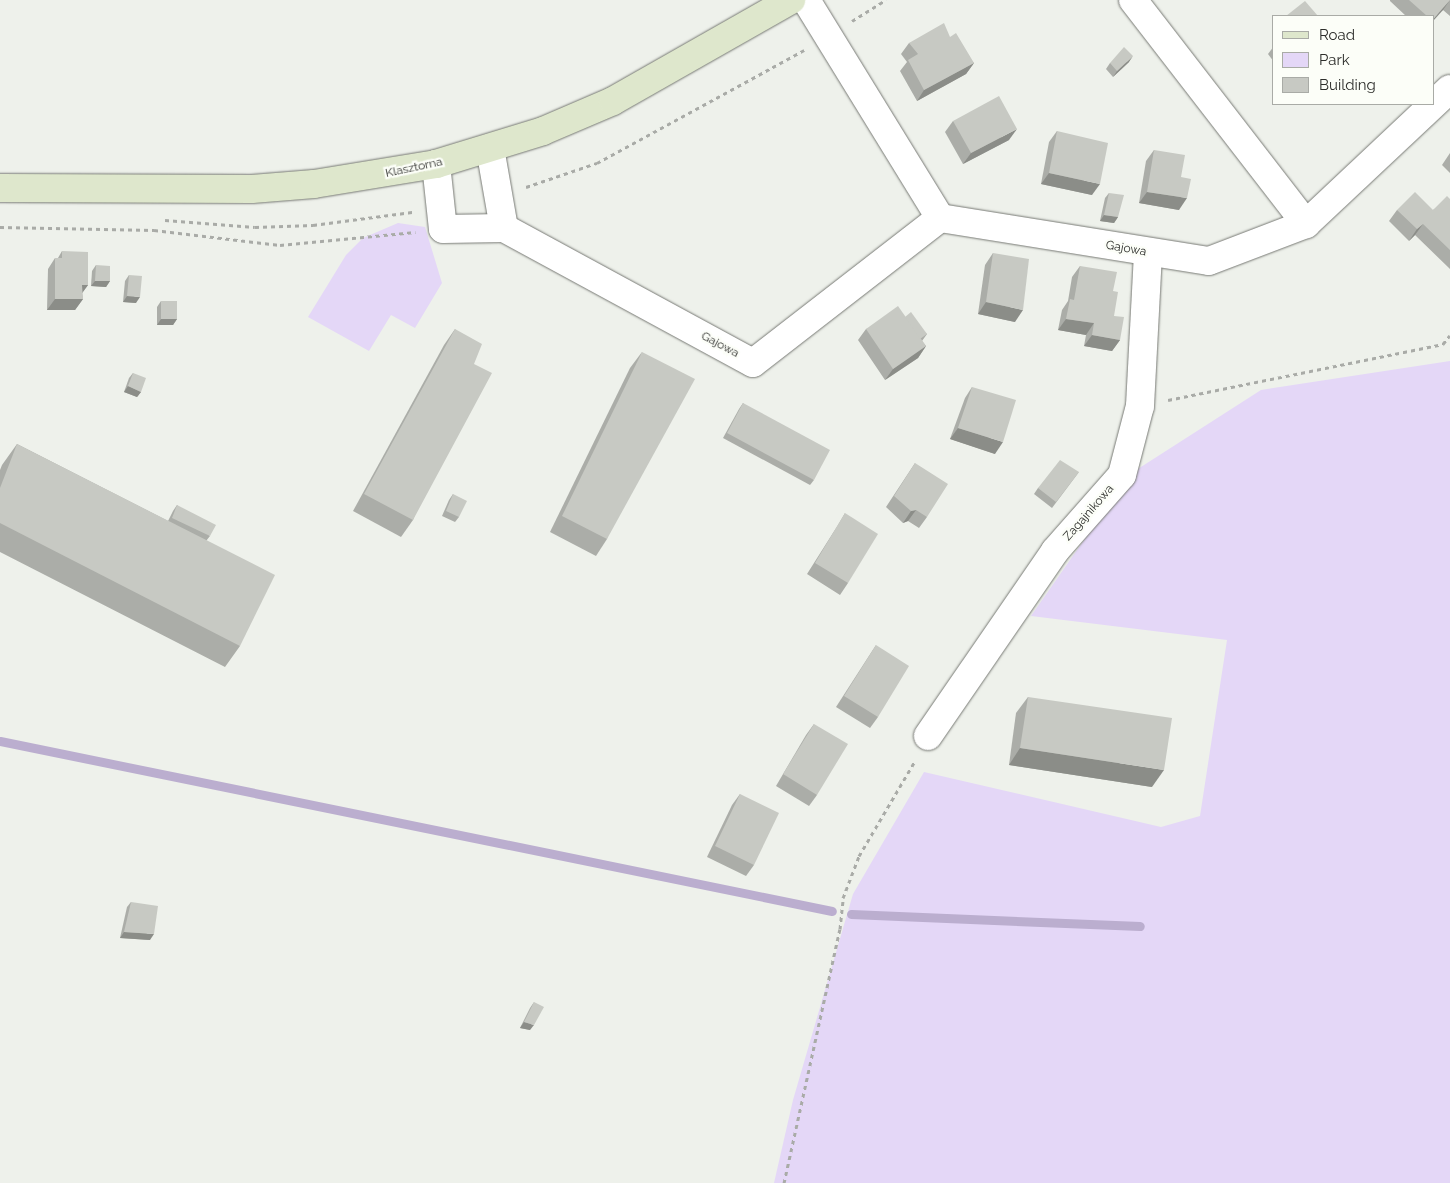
<!DOCTYPE html>
<html>
<head>
<meta charset="utf-8">
<style>
  body { margin:0 }
  #map { position:relative; width:1450px; height:1183px; overflow:hidden; background:#eef1eb; font-family:Raleway,sans-serif }
  div>[style] { position:absolute }
  [style*='--x'] { left:calc(var(--x)*1px); top:calc(var(--y)*1px); width:calc(var(--w)*1px); rotate:calc(var(--a)*1deg) }
  .green>* { inset:0; background:#e4d7f7 }
  .stream>* { height:9px; margin:-4.5px; padding:0 4.5px; transform-origin:4.5px; border-radius:4.5px; background:#bbaecf }
  .path>* { height:3px; margin-top:-1.5px; transform-origin:0; background:repeating-linear-gradient(90deg,#a9aba7 0 4px,transparent 0 8px) }
  .roads { filter:drop-shadow(0 0 1px #777974) drop-shadow(0 0 1px #777974) }
  .street>* { height:28px; margin:-14px; padding:0 14px; transform-origin:14px; border-radius:14px; background:#fff }
  .secondary>* { height:28px; margin:-14px; padding:0 14px; transform-origin:14px; border-radius:14px; background:#dee7cc }
  .wall>* { inset:0; background:#abada8 }
  .shaded-wall>* { inset:0; background:#8b8d88 }
  .building>* { inset:0; background:#c7c9c3 }
  span { translate:-50% -50%; white-space:nowrap; text-align:center; line-height:1.15; -webkit-text-stroke:4.5px #fcfef8; paint-order:stroke }
  .street-label { font-size:12px; color:#2d2e2b }
  .legend { position:absolute; left:1272px; top:15px; width:162px; height:90px; box-sizing:border-box; background:#fcfef8; border:1px solid #a9aba6; margin:0; padding:6px 9px; list-style:none; font-size:15px; color:#2d2e2b }
  .legend li { display:flex; align-items:center; gap:10px; height:25px }
  .legend b { width:25px; border:1px solid #a9aba6 }
</style>
</head>
<body>
<div id="map">
  <div class="green">
    <i style="clip-path:polygon(398px 223px,425px 227px,442px 283px,415px 328px,391px 315px,369px 351px,308px 317px,346px 255px,363px 238px)"></i>
    <i style="clip-path:polygon(1450px 361px,1450px 1183px,774px 1183px,793px 1100px,853px 894px,924px 772px,1161px 827px,1200px 816px,1227px 640px,1031px 616px,1130px 474px,1261px 390px)"></i>
  </div>
  <div class="stream">
    <i style="--x:0;--y:741;--w:849;--a:11.55"></i>
    <i style="--x:851;--y:914;--w:289;--a:2.4"></i>
  </div>
  <div class="path">
    <i style="--x:852;--y:21;--w:40;--a:-32"></i>
    <i style="--x:526;--y:187;--w:75;--a:-18.7"></i>
    <i style="--x:597;--y:163;--w:236;--a:-28.6"></i>
    <i style="--x:165;--y:220;--w:90;--a:4.4"></i>
    <i style="--x:255;--y:227;--w:58;--a:-2"></i>
    <i style="--x:313;--y:225;--w:100;--a:-7.5"></i>
    <i style="--x:0;--y:227;--w:154;--a:1.1"></i>
    <i style="--x:154;--y:230;--w:127;--a:6.8"></i>
    <i style="--x:280;--y:245;--w:136;--a:-5.5"></i>
    <i style="--x:1168;--y:400;--w:281;--a:-11.5"></i>
    <i style="--x:1443;--y:344;--w:11;--a:-52"></i>
    <i style="--x:784;--y:1183;--w:260;--a:-77.6"></i>
    <i style="--x:840;--y:929;--w:31;--a:-84"></i>
    <i style="--x:843;--y:898;--w:45;--a:-69.1"></i>
    <i style="--x:859;--y:856;--w:110;--a:-59.5"></i>
  </div>
  <div class="roads">
    <div class="street">
      <i style="--x:806;--y:0;--w:256;--a:58.4"></i>
      <i style="--x:1133;--y:0;--w:283;--a:52.3"></i>
      <i style="--x:490;--y:148;--w:81;--a:80.1"></i>
      <i style="--x:436;--y:164;--w:65;--a:83.9"></i>
      <i style="--x:443;--y:229;--w:61;--a:-0.9"></i>
      <i style="--x:504;--y:228;--w:283;--a:28.5"></i>
      <i style="--x:753;--y:363;--w:237;--a:-37.8"></i>
      <i style="--x:940;--y:218;--w:272;--a:9.1"></i>
      <i style="--x:1209;--y:261;--w:104;--a:-20.9"></i>
      <i style="--x:1306;--y:224;--w:197;--a:-43.2"></i>
      <i style="--x:928;--y:736;--w:224;--a:-55.5"></i>
      <i style="--x:1055;--y:551;--w:101;--a:-48.6"></i>
      <i style="--x:1122;--y:475;--w:71;--a:-75.4"></i>
      <i style="--x:1140;--y:406;--w:153;--a:-87"></i>
    </div>
    <div class="secondary">
      <i style="--x:0;--y:188;--w:252;--a:0.2"></i>
      <i style="--x:252;--y:189;--w:62;--a:-4.6"></i>
      <i style="--x:314;--y:184;--w:124;--a:-9.3"></i>
      <i style="--x:436;--y:164;--w:112;--a:-17.1"></i>
      <i style="--x:543;--y:131;--w:76;--a:-23.2"></i>
      <i style="--x:613;--y:101;--w:205;--a:-29.6"></i>
    </div>
  </div>
  <div class="wall">
    <i style="clip-path:polygon(1390px 0,1450px 0,1450px 16px,1443px 10px,1434px 16px,1406px 16px,1390px 1px)"></i>
    <i style="clip-path:polygon(950px 37px,974px 63px,966px 74px,917px 101px,900px 71px,907px 62px,901px 54px,909px 43px)"></i>
    <i style="clip-path:polygon(1274px 46px,1274px 62px,1268px 54px)"></i>
    <i style="clip-path:polygon(1129px 62px,1113px 77px,1106px 69px,1110px 63px)"></i>
    <i style="clip-path:polygon(953px 121px,1009px 140px,963px 164px,945px 132px)"></i>
    <i style="clip-path:polygon(1057px 131px,1092px 195px,1041px 184px,1049px 142px)"></i>
    <i style="clip-path:polygon(1154px 150px,1181px 177px,1179px 210px,1139px 203px,1146px 161px)"></i>
    <i style="clip-path:polygon(1450px 153px,1450px 173px,1442px 165px)"></i>
    <i style="clip-path:polygon(1109px 193px,1118px 217px,1114px 223px,1100px 221px,1105px 198px)"></i>
    <i style="clip-path:polygon(1450px 199px,1450px 269px,1415px 235px,1409px 241px,1389px 221px,1397px 210px,1433px 210px)"></i>
    <i style="clip-path:polygon(62px 251px,88px 285px,82px 293px,83px 299px,75px 310px,47px 310px,48px 269px,55px 258px,58px 258px)"></i>
    <i style="clip-path:polygon(993px 253px,1015px 322px,978px 314px,985px 265px)"></i>
    <i style="clip-path:polygon(96px 265px,110px 281px,106px 287px,91px 286px,92px 271px)"></i>
    <i style="clip-path:polygon(1080px 266px,1113px 291px,1114px 316px,1120px 340px,1112px 351px,1084px 346px,1086px 335px,1058px 330px,1062px 310px,1068px 301px,1072px 277px)"></i>
    <i style="clip-path:polygon(129px 275px,136px 303px,123px 302px,125px 281px)"></i>
    <i style="clip-path:polygon(161px 301px,177px 319px,173px 325px,157px 325px,157px 307px)"></i>
    <i style="clip-path:polygon(905px 317px,927px 334px,922px 341px,926px 346px,918px 358px,885px 380px,858px 340px,866px 329px)"></i>
    <i style="clip-path:polygon(455px 329px,474px 364px,413px 520px,401px 537px,353px 511px,444px 345px)"></i>
    <i style="clip-path:polygon(642px 352px,607px 539px,596px 556px,550px 532px,630px 368px)"></i>
    <i style="clip-path:polygon(133px 373px,141px 392px,137px 397px,124px 392px,129px 378px)"></i>
    <i style="clip-path:polygon(972px 387px,995px 454px,950px 439px,965px 398px)"></i>
    <i style="clip-path:polygon(743px 403px,814px 480px,810px 485px,723px 438px,739px 409px)"></i>
    <i style="clip-path:polygon(17px 444px,168px 521px,173px 511px,177px 505px,210px 536px,206px 541px,240px 646px,225px 667px,0 552px,0 470px,2px 465px)"></i>
    <i style="clip-path:polygon(915px 463px,927px 517px,919px 528px,908px 521px,903px 523px,886px 507px)"></i>
    <i style="clip-path:polygon(1079px 472px,1052px 508px,1034px 494px,1038px 488px)"></i>
    <i style="clip-path:polygon(453px 494px,459px 517px,455px 522px,442px 516px,449px 500px)"></i>
    <i style="clip-path:polygon(845px 513px,848px 583px,840px 595px,807px 574px,838px 525px)"></i>
    <i style="clip-path:polygon(876px 645px,878px 717px,870px 728px,836px 707px)"></i>
    <i style="clip-path:polygon(1028px 697px,1152px 787px,1009px 765px,1016px 713px)"></i>
    <i style="clip-path:polygon(814px 724px,817px 795px,809px 806px,776px 786px,806px 735px)"></i>
    <i style="clip-path:polygon(740px 794px,754px 865px,746px 876px,707px 857px,732px 805px)"></i>
    <i style="clip-path:polygon(131px 902px,150px 940px,120px 938px,127px 907px)"></i>
    <i style="clip-path:polygon(534px 1002px,530px 1030px,520px 1028px,530px 1008px)"></i>
  </div>
  <div class="shaded-wall">
    <i style="clip-path:polygon(1450px 0,1443px 10px,1434px 20px,1434px 18px)"></i>
    <i style="clip-path:polygon(1133px 56px,1129px 62px,1113px 77px,1117px 71px)"></i>
    <i style="clip-path:polygon(974px 63px,966px 74px,917px 101px,924px 90px)"></i>
    <i style="clip-path:polygon(1017px 129px,1009px 140px,963px 164px,971px 153px)"></i>
    <i style="clip-path:polygon(1049px 173px,1100px 184px,1092px 195px,1041px 184px)"></i>
    <i style="clip-path:polygon(1147px 192px,1187px 198px,1179px 210px,1139px 203px)"></i>
    <i style="clip-path:polygon(1104px 215px,1118px 217px,1114px 223px,1100px 221px)"></i>
    <i style="clip-path:polygon(1423px 224px,1415px 235px,1409px 241px,1417px 229px)"></i>
    <i style="clip-path:polygon(95px 281px,110px 281px,106px 287px,91px 286px)"></i>
    <i style="clip-path:polygon(82px 285px,88px 285px,80px 296px)"></i>
    <i style="clip-path:polygon(127px 296px,140px 297px,136px 303px,123px 302px)"></i>
    <i style="clip-path:polygon(55px 299px,83px 299px,75px 310px,47px 310px)"></i>
    <i style="clip-path:polygon(986px 302px,1023px 310px,1015px 322px,978px 314px)"></i>
    <i style="clip-path:polygon(161px 319px,177px 319px,173px 325px,157px 325px)"></i>
    <i style="clip-path:polygon(1066px 319px,1094px 323px,1086px 335px,1058px 330px)"></i>
    <i style="clip-path:polygon(1092px 335px,1120px 340px,1112px 351px,1084px 346px)"></i>
    <i style="clip-path:polygon(926px 346px,918px 358px,885px 380px,893px 369px)"></i>
    <i style="clip-path:polygon(128px 386px,141px 392px,137px 397px,124px 392px)"></i>
    <i style="clip-path:polygon(958px 428px,1003px 442px,995px 454px,950px 439px)"></i>
    <i style="clip-path:polygon(916px 510px,908px 521px,903px 523px,911px 511px)"></i>
    <i style="clip-path:polygon(1020px 748px,1164px 770px,1152px 787px,1009px 765px)"></i>
    <i style="clip-path:polygon(124px 932px,154px 934px,150px 940px,120px 938px)"></i>
    <i style="clip-path:polygon(524px 1022px,534px 1025px,530px 1030px,520px 1028px)"></i>
  </div>
  <div class="building">
    <i style="clip-path:polygon(1409px 0,1450px 0,1434px 18px,1434px 16px,1427px 16px)"></i>
    <i style="clip-path:polygon(1305px 1px,1318px 16px,1286px 16px)"></i>
    <i style="clip-path:polygon(944px 23px,950px 37px,956px 33px,974px 63px,924px 90px,908px 60px,918px 54px,909px 43px)"></i>
    <i style="clip-path:polygon(1124px 47px,1133px 56px,1117px 71px,1110px 63px)"></i>
    <i style="clip-path:polygon(999px 96px,1017px 129px,971px 153px,953px 121px)"></i>
    <i style="clip-path:polygon(1057px 131px,1108px 143px,1100px 184px,1049px 173px)"></i>
    <i style="clip-path:polygon(1154px 150px,1185px 155px,1181px 177px,1191px 179px,1187px 198px,1147px 192px)"></i>
    <i style="clip-path:polygon(1415px 192px,1433px 210px,1447px 196px,1450px 199px,1450px 250px,1423px 224px,1417px 229px,1397px 210px)"></i>
    <i style="clip-path:polygon(1109px 193px,1124px 195px,1118px 217px,1104px 215px)"></i>
    <i style="clip-path:polygon(62px 251px,88px 252px,88px 285px,82px 285px,83px 299px,55px 299px,55px 258px,62px 258px)"></i>
    <i style="clip-path:polygon(993px 253px,1029px 259px,1023px 310px,986px 302px)"></i>
    <i style="clip-path:polygon(96px 265px,110px 266px,110px 281px,95px 281px)"></i>
    <i style="clip-path:polygon(1080px 266px,1117px 272px,1113px 291px,1118px 292px,1114px 316px,1124px 317px,1120px 340px,1092px 335px,1094px 323px,1066px 319px,1070px 299px,1074px 300px)"></i>
    <i style="clip-path:polygon(129px 275px,142px 276px,140px 297px,127px 296px)"></i>
    <i style="clip-path:polygon(161px 301px,177px 301px,177px 319px,161px 319px)"></i>
    <i style="clip-path:polygon(898px 306px,926px 346px,893px 369px,866px 329px)"></i>
    <i style="clip-path:polygon(911px 312px,927px 334px,920px 339px,905px 317px)"></i>
    <i style="clip-path:polygon(455px 329px,482px 344px,474px 364px,492px 373px,413px 520px,364px 494px)"></i>
    <i style="clip-path:polygon(642px 352px,695px 379px,607px 539px,562px 516px)"></i>
    <i style="clip-path:polygon(133px 373px,146px 378px,141px 392px,128px 386px)"></i>
    <i style="clip-path:polygon(972px 387px,1016px 400px,1003px 442px,958px 428px)"></i>
    <i style="clip-path:polygon(743px 403px,830px 450px,814px 480px,727px 433px)"></i>
    <i style="clip-path:polygon(17px 444px,275px 575px,240px 646px,0 523px,0 488px)"></i>
    <i style="clip-path:polygon(1060px 460px,1079px 472px,1056px 502px,1038px 488px)"></i>
    <i style="clip-path:polygon(915px 463px,948px 484px,927px 517px,916px 510px,911px 511px,894px 496px)"></i>
    <i style="clip-path:polygon(453px 494px,467px 501px,459px 517px,446px 511px)"></i>
    <i style="clip-path:polygon(177px 505px,216px 525px,210px 536px,172px 518px)"></i>
    <i style="clip-path:polygon(845px 513px,878px 534px,848px 583px,815px 563px)"></i>
    <i style="clip-path:polygon(876px 645px,909px 666px,878px 717px,844px 696px)"></i>
    <i style="clip-path:polygon(1028px 697px,1172px 718px,1164px 770px,1020px 748px)"></i>
    <i style="clip-path:polygon(814px 724px,848px 744px,817px 795px,783px 774px)"></i>
    <i style="clip-path:polygon(740px 794px,779px 813px,754px 865px,715px 846px)"></i>
    <i style="clip-path:polygon(131px 902px,158px 906px,154px 934px,124px 932px)"></i>
    <i style="clip-path:polygon(534px 1002px,544px 1007px,534px 1025px,524px 1022px)"></i>
  </div>
  <div class="street-label">
    <span style="left:414px;top:168px;rotate:-12deg">Klasztorna</span>
    <span style="left:1126px;top:249px;rotate:10deg">Gajowa</span>
    <span style="left:720px;top:345px;rotate:28deg">Gajowa</span>
    <span style="left:1089px;top:513px;rotate:-49deg">Zagajnikowa</span>
  </div>
  <ul class="legend">
  <li><b style="height:6px;background:#dee7cc"></b>Road</li>
  <li><b style="height:14px;background:#e4d7f7"></b>Park</li>
  <li><b style="height:14px;background:#c7c9c3"></b>Building</li>
  </ul>
</div>
</body>
</html>
